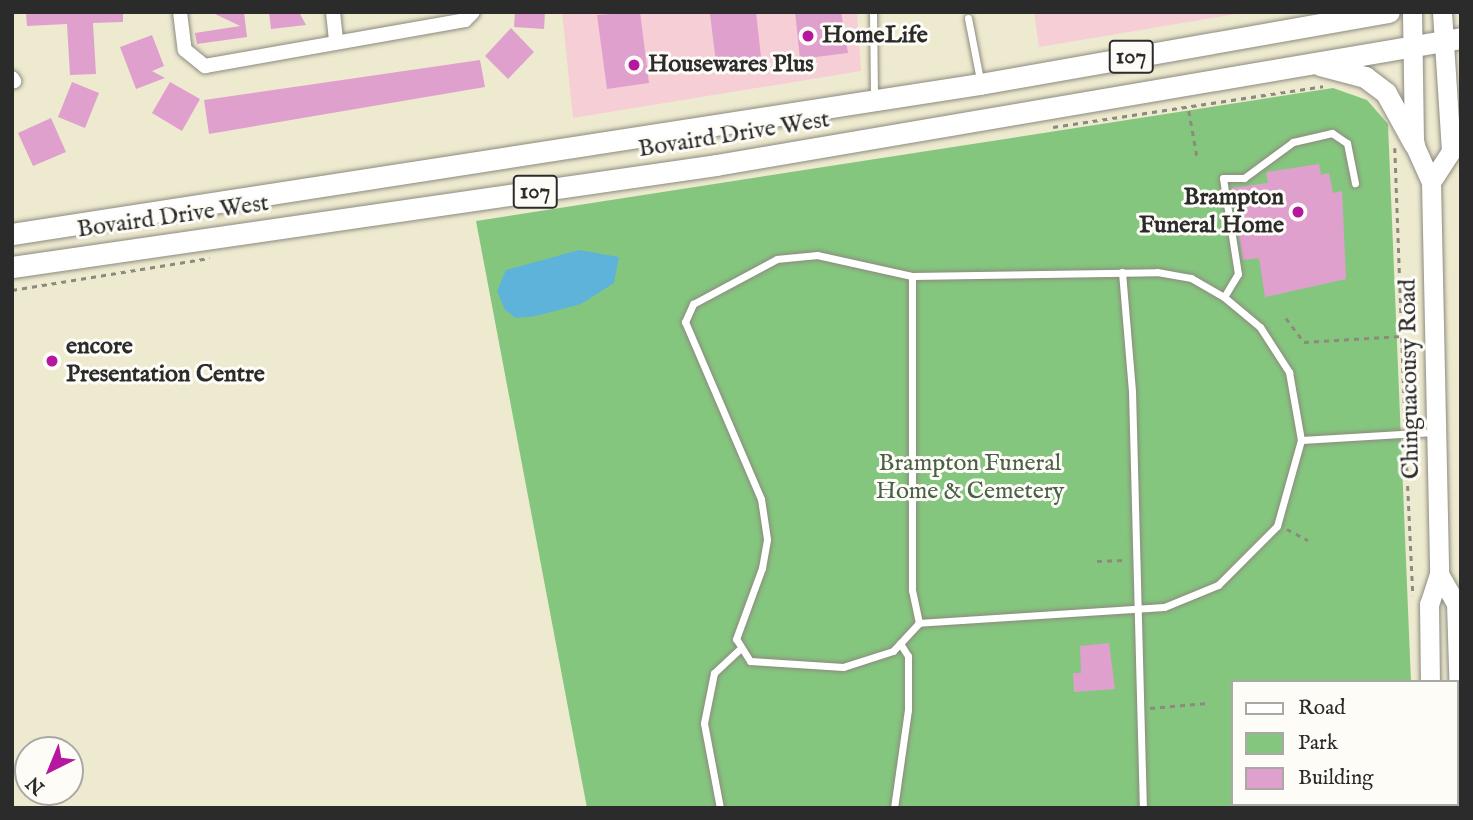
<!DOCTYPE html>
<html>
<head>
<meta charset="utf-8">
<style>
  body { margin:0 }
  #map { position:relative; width:1473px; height:820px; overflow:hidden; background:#eeead0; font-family:"IM FELL English",serif }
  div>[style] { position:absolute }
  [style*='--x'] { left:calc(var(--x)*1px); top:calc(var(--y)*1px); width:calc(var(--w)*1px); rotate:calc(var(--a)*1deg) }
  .built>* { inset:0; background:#f6cfd6 }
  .green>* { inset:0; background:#85c67f }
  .water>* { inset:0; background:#5db3d9 }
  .building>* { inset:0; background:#e0a0cd }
  .path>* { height:2.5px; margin-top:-1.25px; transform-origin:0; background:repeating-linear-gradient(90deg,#8c8a7e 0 5px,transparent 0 10px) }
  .roads { filter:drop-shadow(0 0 2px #8c8a7e) drop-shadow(0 0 2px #8c8a7e) }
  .lane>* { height:7px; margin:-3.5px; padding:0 3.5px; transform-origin:3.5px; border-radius:3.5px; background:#fff }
  .street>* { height:14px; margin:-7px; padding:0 7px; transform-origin:7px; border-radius:7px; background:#fff }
  .secondary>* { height:19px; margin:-9.5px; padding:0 9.5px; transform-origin:9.5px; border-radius:9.5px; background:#fff }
  .primary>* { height:21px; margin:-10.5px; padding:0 10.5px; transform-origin:10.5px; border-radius:10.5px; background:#fff }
  .dots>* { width:19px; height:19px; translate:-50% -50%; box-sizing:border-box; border:4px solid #fdfcf7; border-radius:50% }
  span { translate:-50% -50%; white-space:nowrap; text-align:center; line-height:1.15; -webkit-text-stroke:6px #fdfcf7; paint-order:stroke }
  .shield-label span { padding:2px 5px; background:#fdfcf7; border:2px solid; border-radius:5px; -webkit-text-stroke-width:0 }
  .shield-label { font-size:23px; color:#2b2b2b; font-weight:700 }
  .poi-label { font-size:24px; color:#2b2b2b; font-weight:700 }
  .left { translate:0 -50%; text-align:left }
  .right { translate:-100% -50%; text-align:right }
  .street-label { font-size:24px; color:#2b2b2b }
  .park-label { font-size:24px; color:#4a6148 }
  .frame { position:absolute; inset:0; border:14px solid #2b2b2b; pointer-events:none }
  .legend { position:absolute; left:1231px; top:680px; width:228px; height:126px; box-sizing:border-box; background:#fdfcf7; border:2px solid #a9a8a5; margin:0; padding:9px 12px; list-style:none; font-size:21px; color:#2b2b2b }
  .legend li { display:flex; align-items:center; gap:14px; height:35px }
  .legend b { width:35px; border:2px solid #a9a8a5 }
  .north { position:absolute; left:14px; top:736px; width:70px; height:70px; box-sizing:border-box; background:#fdfcf7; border:2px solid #a9a8a5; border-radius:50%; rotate:223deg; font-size:19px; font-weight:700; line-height:28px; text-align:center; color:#2b2b2b }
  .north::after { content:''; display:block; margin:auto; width:24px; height:32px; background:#b5179e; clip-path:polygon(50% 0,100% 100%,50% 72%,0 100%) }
</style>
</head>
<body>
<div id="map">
  <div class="built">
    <i style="clip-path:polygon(562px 12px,857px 12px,861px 71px,573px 118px)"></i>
    <i style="clip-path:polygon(1034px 12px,1248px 12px,1039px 47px)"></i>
  </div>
  <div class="green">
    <i style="clip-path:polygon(1333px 88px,1367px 100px,1388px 124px,1411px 682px,1233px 682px,1233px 804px,1413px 808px,587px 808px,476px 221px)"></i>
  </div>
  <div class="water">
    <i style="clip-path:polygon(579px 250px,619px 257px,614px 283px,581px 304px,536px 316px,516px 318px,505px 310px,497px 291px,506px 270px)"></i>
  </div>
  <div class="building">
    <i style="clip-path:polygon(26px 12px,123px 12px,123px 22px,93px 23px,96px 74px,70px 75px,67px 24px,27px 26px)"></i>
    <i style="clip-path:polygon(211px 12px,244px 12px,247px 37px,197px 44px,195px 33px,240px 26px)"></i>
    <i style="clip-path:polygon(269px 12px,299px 12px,306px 25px,271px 29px)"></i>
    <i style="clip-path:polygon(515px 12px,545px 12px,544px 29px,514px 27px)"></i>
    <i style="clip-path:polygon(640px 12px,649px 83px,607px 89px,597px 15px)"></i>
    <i style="clip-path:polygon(756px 12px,762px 66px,717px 71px,710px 14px)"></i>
    <i style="clip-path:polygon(795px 12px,841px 12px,848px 53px,800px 59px)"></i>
    <i style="clip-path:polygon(511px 28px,534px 52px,508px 79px,485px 56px)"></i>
    <i style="clip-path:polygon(152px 35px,164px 66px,152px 71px,165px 78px,136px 89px,120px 47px)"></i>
    <i style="clip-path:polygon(480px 60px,485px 87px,209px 134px,204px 100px)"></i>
    <i style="clip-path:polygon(72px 82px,99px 93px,85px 128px,58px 117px)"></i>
    <i style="clip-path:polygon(170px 82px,200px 99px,182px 131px,152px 113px)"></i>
    <i style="clip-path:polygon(51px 118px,66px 152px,33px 166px,18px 133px)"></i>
    <i style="clip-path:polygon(1319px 164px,1321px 175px,1329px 173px,1333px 193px,1342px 191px,1346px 279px,1265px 297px,1259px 258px,1243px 260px,1231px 188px,1268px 183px,1266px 172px)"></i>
    <i style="clip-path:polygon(1109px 643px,1115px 689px,1074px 692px,1073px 673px,1081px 673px,1080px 646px)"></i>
  </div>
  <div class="path">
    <i style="--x:1189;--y:111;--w:46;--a:79.9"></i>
    <i style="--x:1053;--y:127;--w:273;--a:-8.6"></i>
    <i style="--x:1395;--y:148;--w:277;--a:87.9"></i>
    <i style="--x:12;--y:290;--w:200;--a:-9.2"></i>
    <i style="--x:1286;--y:318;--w:30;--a:53"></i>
    <i style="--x:1304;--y:342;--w:98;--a:-3.5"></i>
    <i style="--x:1406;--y:446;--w:150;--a:87.3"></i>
    <i style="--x:1287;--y:529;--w:24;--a:28"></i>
    <i style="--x:1097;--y:561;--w:28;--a:-2"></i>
    <i style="--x:1150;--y:708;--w:57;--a:-5"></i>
    <i style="--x:1420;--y:804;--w:4;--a:90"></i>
  </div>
  <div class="roads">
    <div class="lane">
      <i style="--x:873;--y:12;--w:85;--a:89.3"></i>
      <i style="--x:968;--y:18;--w:63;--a:79"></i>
      <i style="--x:817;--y:255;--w:97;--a:12.5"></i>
      <i style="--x:912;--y:276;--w:245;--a:-0.9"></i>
      <i style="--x:1157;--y:272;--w:35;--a:10"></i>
      <i style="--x:1191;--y:278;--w:38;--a:30"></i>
      <i style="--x:1224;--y:297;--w:47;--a:39.8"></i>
      <i style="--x:1260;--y:327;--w:54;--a:57.2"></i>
      <i style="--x:1289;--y:372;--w:69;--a:80"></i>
      <i style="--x:1301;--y:440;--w:89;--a:105.6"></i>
      <i style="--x:1277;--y:526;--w:83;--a:135"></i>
      <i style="--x:1218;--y:585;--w:58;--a:157.8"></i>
      <i style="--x:1164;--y:607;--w:246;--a:176.3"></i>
      <i style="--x:919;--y:623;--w:38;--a:133"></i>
      <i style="--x:893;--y:651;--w:52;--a:162.3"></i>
      <i style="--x:843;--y:667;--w:93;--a:-176.3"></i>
      <i style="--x:750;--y:661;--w:26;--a:-122"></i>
      <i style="--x:736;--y:639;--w:76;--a:-69.9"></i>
      <i style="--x:762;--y:568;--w:29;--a:-80"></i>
      <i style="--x:767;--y:539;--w:40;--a:-98.5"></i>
      <i style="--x:761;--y:499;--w:193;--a:-113.2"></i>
      <i style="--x:685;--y:322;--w:20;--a:-66"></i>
      <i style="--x:693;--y:304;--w:95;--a:-28.2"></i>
      <i style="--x:777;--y:259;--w:40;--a:-5.7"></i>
      <i style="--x:1122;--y:272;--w:119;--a:85.2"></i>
      <i style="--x:1132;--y:391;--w:417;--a:88.5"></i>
      <i style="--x:912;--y:276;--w:314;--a:90"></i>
      <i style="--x:912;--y:590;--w:34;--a:78"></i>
      <i style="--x:1224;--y:297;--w:27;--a:-59"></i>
      <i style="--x:1238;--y:274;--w:97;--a:-98.9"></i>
      <i style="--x:1223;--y:178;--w:21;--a:0"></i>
      <i style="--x:1244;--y:178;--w:61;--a:-36.3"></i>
      <i style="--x:1293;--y:142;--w:40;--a:-13"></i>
      <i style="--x:1332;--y:133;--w:18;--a:34"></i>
      <i style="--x:1347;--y:143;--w:41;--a:78.7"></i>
      <i style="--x:1301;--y:440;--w:134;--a:-3.4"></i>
      <i style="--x:720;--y:808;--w:86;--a:-100.7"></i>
      <i style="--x:704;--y:723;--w:51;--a:-78.7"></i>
      <i style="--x:714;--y:673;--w:33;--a:-43"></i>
      <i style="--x:894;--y:808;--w:99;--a:-81.9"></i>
      <i style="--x:908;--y:710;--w:54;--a:-90"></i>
      <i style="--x:908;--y:656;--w:15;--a:-122"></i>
    </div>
    <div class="street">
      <i style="--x:180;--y:12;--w:38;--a:83"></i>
      <i style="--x:185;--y:50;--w:26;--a:39"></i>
      <i style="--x:205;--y:66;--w:264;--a:-10"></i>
      <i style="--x:465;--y:20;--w:11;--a:-45"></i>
      <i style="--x:333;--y:12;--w:29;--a:84"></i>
      <i style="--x:12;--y:78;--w:4;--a:56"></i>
    </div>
    <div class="secondary">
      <i style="--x:1412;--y:12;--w:132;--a:89.1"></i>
      <i style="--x:1414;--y:144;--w:42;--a:65.9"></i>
      <i style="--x:1431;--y:182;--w:392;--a:88.8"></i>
      <i style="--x:1439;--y:574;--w:32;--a:108"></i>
      <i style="--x:1429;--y:604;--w:78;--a:89.3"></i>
      <i style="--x:1431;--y:182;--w:37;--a:-57"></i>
      <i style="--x:1451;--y:151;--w:139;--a:-93.7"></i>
      <i style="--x:1439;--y:574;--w:34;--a:60"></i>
      <i style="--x:1456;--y:603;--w:159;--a:88.2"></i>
      <i style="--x:1457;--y:786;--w:7;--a:-56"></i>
      <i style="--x:1448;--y:804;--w:4;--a:90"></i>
    </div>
    <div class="primary">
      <i style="--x:1320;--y:65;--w:47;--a:14.9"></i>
      <i style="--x:1365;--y:77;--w:26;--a:37"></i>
      <i style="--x:1386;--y:93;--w:58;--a:61.2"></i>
      <i style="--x:12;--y:234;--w:980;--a:-8.81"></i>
      <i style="--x:980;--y:84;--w:415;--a:-10"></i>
      <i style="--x:12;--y:267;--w:711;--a:-8.24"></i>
      <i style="--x:716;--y:165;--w:756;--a:-9.67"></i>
    </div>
  </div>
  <div class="dots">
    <i style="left:808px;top:36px;background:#b5179e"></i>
    <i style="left:634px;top:65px;background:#b5179e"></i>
    <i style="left:1298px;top:212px;background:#b5179e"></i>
    <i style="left:52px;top:361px;background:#b5179e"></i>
  </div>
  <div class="shield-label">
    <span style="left:1131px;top:57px">107</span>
    <span style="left:535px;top:192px">107</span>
  </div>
  <div class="poi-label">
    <span class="left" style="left:822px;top:36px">HomeLife</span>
    <span class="left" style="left:648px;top:65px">Housewares Plus</span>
    <span class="right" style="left:1284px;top:212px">Brampton<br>Funeral Home</span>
    <span class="left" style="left:66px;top:361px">encore<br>Presentation Centre</span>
  </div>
  <div class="street-label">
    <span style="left:734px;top:135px;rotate:-9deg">Bovaird Drive West</span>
    <span style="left:173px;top:217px;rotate:-8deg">Bovaird Drive West</span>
    <span style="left:1410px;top:379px;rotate:-91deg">Chinguacousy Road</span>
  </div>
  <div class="park-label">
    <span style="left:970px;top:478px">Brampton Funeral<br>Home &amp; Cemetery</span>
  </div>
  <div class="frame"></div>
  <ul class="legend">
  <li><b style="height:9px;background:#fff"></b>Road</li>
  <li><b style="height:19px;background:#85c67f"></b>Park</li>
  <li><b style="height:19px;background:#e0a0cd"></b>Building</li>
  </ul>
  <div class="north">N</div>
</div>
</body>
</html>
